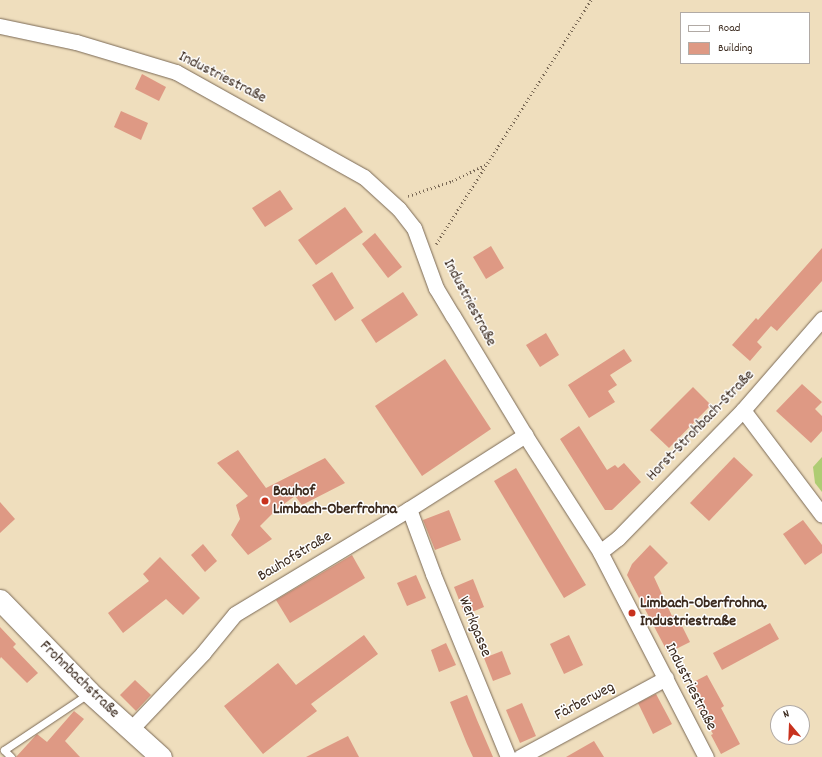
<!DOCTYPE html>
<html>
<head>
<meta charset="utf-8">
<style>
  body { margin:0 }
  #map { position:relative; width:822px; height:757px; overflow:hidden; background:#efdebd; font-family:Dekko,sans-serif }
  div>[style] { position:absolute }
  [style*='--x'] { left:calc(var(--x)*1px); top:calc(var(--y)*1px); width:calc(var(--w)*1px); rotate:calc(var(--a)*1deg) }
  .green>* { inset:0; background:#aecc73 }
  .building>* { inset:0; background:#de9984 }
  .path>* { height:2.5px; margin-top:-1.25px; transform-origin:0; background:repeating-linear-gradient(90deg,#7a6956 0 1px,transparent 0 4px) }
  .roads { filter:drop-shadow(0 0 1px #7a6956) drop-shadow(0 0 1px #7a6956) }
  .lane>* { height:7px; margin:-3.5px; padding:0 3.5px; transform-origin:3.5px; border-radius:3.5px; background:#fff }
  .street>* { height:15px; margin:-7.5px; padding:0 7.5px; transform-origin:7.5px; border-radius:7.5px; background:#fff }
  .secondary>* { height:21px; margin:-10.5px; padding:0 10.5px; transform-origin:10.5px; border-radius:10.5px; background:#fff }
  .dots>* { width:11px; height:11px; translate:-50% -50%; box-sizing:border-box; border:2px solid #fff; border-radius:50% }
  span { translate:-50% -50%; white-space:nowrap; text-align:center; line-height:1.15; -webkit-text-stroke:3px #fff; paint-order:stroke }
  .street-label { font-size:16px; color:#3b2a1e }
  .poi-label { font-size:16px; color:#3b2a1e; font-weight:700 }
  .left { translate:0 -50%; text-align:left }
  .legend { position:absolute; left:680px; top:12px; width:130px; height:52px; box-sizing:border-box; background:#fff; border:1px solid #b1aaa5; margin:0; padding:5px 7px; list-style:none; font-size:12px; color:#3b2a1e }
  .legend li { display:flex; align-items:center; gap:8px; height:20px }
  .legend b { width:20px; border:1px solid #b1aaa5 }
  .north { position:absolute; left:770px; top:705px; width:40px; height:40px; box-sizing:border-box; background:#fff; border:1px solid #b1aaa5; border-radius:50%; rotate:341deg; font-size:11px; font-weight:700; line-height:16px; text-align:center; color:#3b2a1e }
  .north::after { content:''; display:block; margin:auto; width:14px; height:18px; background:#c8321e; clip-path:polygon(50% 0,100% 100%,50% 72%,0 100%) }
</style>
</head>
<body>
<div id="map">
  <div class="green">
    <i style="clip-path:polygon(822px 457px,822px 492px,815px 483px,813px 467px)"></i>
  </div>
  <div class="building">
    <i style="clip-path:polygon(142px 74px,166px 87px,159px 101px,135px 89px)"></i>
    <i style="clip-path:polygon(121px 111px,148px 123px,141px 140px,114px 127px)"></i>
    <i style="clip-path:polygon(280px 190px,293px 209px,265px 227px,252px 208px)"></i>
    <i style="clip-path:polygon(345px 207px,363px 232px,316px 265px,298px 240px)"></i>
    <i style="clip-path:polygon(375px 233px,402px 267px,388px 278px,362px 244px)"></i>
    <i style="clip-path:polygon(491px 246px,504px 268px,486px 279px,473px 257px)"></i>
    <i style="clip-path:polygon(822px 248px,822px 281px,777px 331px,771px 326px,757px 342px,762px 347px,750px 361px,732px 345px,756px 318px,758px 320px)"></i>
    <i style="clip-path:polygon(332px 272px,354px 308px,335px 321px,312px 285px)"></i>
    <i style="clip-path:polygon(403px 292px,418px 315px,376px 343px,361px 320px)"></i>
    <i style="clip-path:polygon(546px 333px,559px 355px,540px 367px,526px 345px)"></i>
    <i style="clip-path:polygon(624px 349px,632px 361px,610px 375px,617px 385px,608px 391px,615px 402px,589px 418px,568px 385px)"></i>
    <i style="clip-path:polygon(445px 359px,491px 429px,422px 476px,375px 406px)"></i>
    <i style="clip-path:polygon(802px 384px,822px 402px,815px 409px,822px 416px,822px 431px,811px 443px,776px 411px)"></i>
    <i style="clip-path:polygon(693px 387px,711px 405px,669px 448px,650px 430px)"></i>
    <i style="clip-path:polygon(579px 426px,607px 470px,615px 465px,618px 468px,624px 463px,641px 482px,612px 510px,605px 510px,560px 439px)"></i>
    <i style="clip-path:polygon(238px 450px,266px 488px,325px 458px,345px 483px,302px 505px,295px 496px,277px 509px,260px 526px,272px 539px,248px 555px,231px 535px,240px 519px,236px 505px,248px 496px,217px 463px)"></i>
    <i style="clip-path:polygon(734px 457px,753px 475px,709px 521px,690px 503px)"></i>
    <i style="clip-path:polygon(516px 468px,586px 585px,564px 598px,494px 481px)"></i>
    <i style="clip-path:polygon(0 502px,15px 519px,0 533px)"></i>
    <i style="clip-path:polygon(449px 510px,461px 540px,435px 550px,423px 520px)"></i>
    <i style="clip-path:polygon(803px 520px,822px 545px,822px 553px,805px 565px,783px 534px)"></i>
    <i style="clip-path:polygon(203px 544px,217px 561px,205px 572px,191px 555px)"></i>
    <i style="clip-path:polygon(650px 545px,668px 563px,654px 577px,672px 616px,676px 614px,690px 642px,668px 653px,627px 575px,632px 564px)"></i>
    <i style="clip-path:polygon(352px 555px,365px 578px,290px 623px,276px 600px)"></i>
    <i style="clip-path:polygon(160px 557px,200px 598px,183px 615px,166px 599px,123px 633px,108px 613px,149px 581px,143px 574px)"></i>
    <i style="clip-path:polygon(416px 575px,426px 598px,407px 606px,397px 583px)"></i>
    <i style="clip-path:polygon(473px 579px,484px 607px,465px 615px,454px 587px)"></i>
    <i style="clip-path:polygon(770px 623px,779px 639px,722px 670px,713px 653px)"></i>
    <i style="clip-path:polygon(0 627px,16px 644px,13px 647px,38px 673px,27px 683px,1px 657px,0 659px)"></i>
    <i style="clip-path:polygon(364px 635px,378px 654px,311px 704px,317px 711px,263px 754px,224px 706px,278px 663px,296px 685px)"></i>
    <i style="clip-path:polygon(569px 635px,583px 665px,564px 674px,550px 644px)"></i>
    <i style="clip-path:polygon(446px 643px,456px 665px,439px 672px,431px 650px)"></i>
    <i style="clip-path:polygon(502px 651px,511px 674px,493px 681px,484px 658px)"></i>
    <i style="clip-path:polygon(707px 675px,724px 706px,721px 708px,740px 744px,721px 754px,711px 735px,713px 734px,686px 686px)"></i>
    <i style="clip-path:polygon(135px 680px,151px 695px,136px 711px,120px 695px)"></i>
    <i style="clip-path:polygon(656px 694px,672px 724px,653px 734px,638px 703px)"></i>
    <i style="clip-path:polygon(467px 695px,477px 720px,493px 757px,473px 757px,467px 744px,450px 702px)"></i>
    <i style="clip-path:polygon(522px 703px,536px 736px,520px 743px,506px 710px)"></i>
    <i style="clip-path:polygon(74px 711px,84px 719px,65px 741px,80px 757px,16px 757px,37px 734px,47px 742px)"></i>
    <i style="clip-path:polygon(348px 736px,359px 757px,306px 757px)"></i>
    <i style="clip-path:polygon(594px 741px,604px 757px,566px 757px)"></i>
  </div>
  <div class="path">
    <i style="--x:408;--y:196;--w:46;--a:-18.8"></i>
    <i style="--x:452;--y:181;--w:37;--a:-26"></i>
    <i style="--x:436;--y:244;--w:289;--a:-57.6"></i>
  </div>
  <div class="roads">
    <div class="lane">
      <i style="--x:11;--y:757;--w:10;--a:-135"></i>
      <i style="--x:4;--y:750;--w:101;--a:-33.7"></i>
    </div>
    <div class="street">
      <i style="--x:0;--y:26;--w:78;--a:11.9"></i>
      <i style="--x:76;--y:42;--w:104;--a:16.7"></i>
      <i style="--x:176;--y:72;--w:215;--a:29.2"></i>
      <i style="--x:364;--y:177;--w:47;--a:42.4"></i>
      <i style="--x:399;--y:209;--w:24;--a:52"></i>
      <i style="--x:414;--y:228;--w:64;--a:69.9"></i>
      <i style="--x:436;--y:288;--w:33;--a:59"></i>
      <i style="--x:453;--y:316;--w:139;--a:58.8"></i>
      <i style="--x:525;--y:435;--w:139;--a:57.3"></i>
      <i style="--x:600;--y:552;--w:231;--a:62.7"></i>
      <i style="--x:743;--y:410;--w:131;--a:53"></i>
      <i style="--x:409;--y:509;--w:69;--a:69.7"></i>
      <i style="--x:433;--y:574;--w:198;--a:67.7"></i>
      <i style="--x:600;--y:552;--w:23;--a:-38"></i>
      <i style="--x:618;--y:538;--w:179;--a:-45.7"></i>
      <i style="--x:743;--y:410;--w:121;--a:-49"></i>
      <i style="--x:131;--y:729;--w:105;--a:-46.5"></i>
      <i style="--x:203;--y:653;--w:50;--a:-50.6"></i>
      <i style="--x:235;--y:614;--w:203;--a:-31.1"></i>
      <i style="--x:409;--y:509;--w:138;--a:-32.5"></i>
      <i style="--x:520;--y:757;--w:166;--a:-28.4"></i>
    </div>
    <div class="secondary">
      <i style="--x:0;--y:600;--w:128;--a:45.9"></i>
      <i style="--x:89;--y:692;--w:97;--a:42.1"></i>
    </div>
  </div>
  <div class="dots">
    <i style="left:265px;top:501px;background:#c8321e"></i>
    <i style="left:632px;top:613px;background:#c8321e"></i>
  </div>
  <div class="street-label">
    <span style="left:222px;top:78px;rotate:27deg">Industriestraße</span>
    <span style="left:469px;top:303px;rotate:62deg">Industriestraße</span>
    <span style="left:701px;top:426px;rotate:-46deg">Horst-Strohbach-Straße</span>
    <span style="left:295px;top:557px;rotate:-31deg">Bauhofstraße</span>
    <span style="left:474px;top:627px;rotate:68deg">Werkgasse</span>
    <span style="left:79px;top:680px;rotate:44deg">Frohnbachstraße</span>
    <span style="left:690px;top:687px;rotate:63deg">Industriestraße</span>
    <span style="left:585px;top:702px;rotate:-28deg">Färberweg</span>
  </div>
  <div class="poi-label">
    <span class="left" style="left:273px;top:501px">Bauhof<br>Limbach-Oberfrohna</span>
    <span class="left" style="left:640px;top:613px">Limbach-Oberfrohna,<br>Industriestraße</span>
  </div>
  <ul class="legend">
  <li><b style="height:5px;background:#fff"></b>Road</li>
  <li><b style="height:11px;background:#de9984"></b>Building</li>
  </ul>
  <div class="north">N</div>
</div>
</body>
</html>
